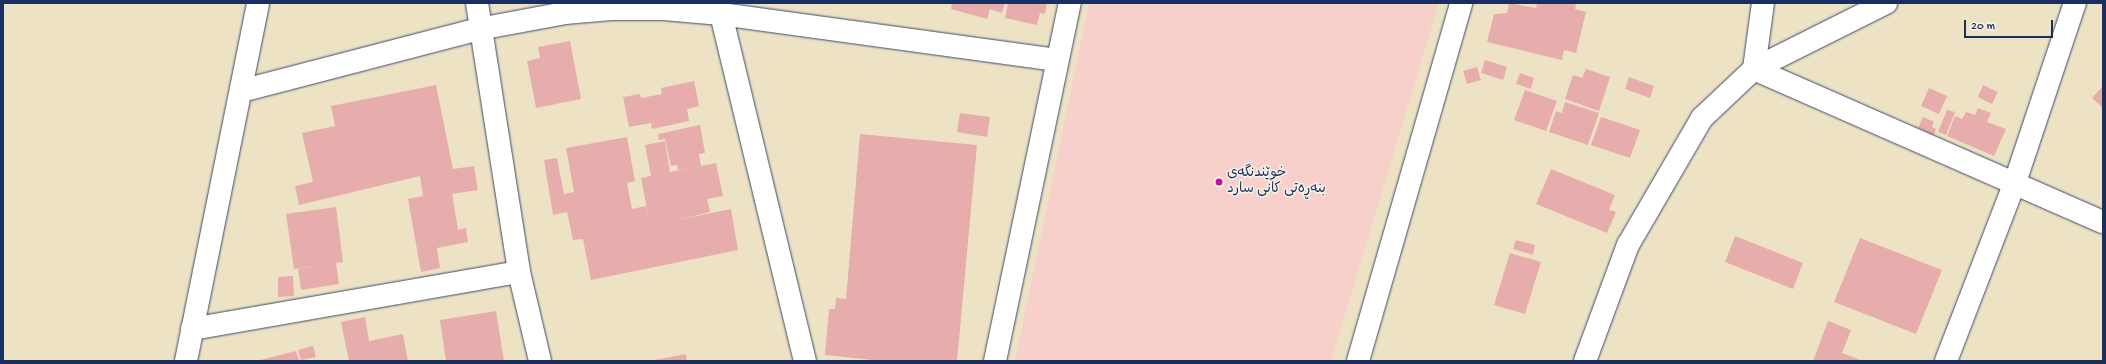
<!DOCTYPE html>
<html>
<head>
<meta charset="utf-8">
<style>
  body { margin:0 }
  #map { position:relative; width:2106px; height:364px; overflow:hidden; background:#ede3c4; font-family:"Gochi Hand","Playpen Sans Arabic",sans-serif }
  div>[style] { position:absolute }
  [style*='--x'] { left:calc(var(--x)*1px); top:calc(var(--y)*1px); width:calc(var(--w)*1px); rotate:calc(var(--a)*1deg) }
  .built>* { inset:0; background:#f7d0cc }
  .building>* { inset:0; background:#e7adac }
  .roads { filter:drop-shadow(0 0 1px #3a4a6d) drop-shadow(0 0 1px #3a4a6d) }
  .minor>* { height:22px; margin:-11px; padding:0 11px; transform-origin:11px; border-radius:11px; background:#fff }
  .dots>* { width:11px; height:11px; translate:-50% -50%; box-sizing:border-box; border:2px solid #f7f3e8; border-radius:50% }
  span { translate:-50% -50%; white-space:nowrap; text-align:center; line-height:1.15; -webkit-text-stroke:3px #f7f3e8; paint-order:stroke }
  .poi-label { font-size:14px; color:#1b2f5e }
  .left { translate:0 -50%; text-align:left }
  .frame { position:absolute; inset:0; border:4px solid #1b2f5e; pointer-events:none }
  .scale { position:absolute; left:1964px; top:20px; width:89px; height:18px; box-sizing:border-box; border:2px solid #1b2f5e; border-top:0; padding-left:5px; font-size:12px; line-height:14px; white-space:nowrap; color:#1b2f5e; -webkit-text-stroke:3px #f7f3e8; paint-order:stroke }
</style>
</head>
<body>
<div id="map">
  <div class="built">
    <i style="clip-path:polygon(1089px 3px,1439px 3px,1331px 361px,1015px 361px)"></i>
  </div>
  <div class="building">
    <i style="clip-path:polygon(952px 3px,1005px 3px,1002px 13px,990px 9px,987px 19px,951px 9px)"></i>
    <i style="clip-path:polygon(1008px 3px,1047px 3px,1045px 14px,1040px 13px,1037px 25px,1005px 18px)"></i>
    <i style="clip-path:polygon(1509px 3px,1536px 8px,1537px 3px,1569px 3px,1576px 5px,1575px 9px,1586px 12px,1576px 53px,1564px 50px,1562px 60px,1487px 42px,1494px 14px,1507px 13px)"></i>
    <i style="clip-path:polygon(570px 41px,581px 99px,536px 108px,527px 61px,540px 58px,538px 47px)"></i>
    <i style="clip-path:polygon(1485px 60px,1507px 67px,1503px 80px,1481px 73px)"></i>
    <i style="clip-path:polygon(1477px 67px,1481px 80px,1467px 84px,1463px 71px)"></i>
    <i style="clip-path:polygon(1586px 69px,1610px 77px,1599px 111px,1565px 99px,1573px 75px,1582px 78px)"></i>
    <i style="clip-path:polygon(1520px 73px,1534px 78px,1531px 89px,1516px 84px)"></i>
    <i style="clip-path:polygon(1629px 77px,1654px 86px,1650px 98px,1625px 89px)"></i>
    <i style="clip-path:polygon(694px 81px,699px 106px,687px 109px,689px 121px,652px 129px,651px 123px,629px 127px,623px 97px,640px 94px,641px 98px,662px 94px,661px 88px)"></i>
    <i style="clip-path:polygon(436px 85px,453px 169px,474px 166px,478px 190px,452px 194px,458px 230px,466px 228px,468px 242px,437px 248px,440px 268px,421px 272px,408px 199px,423px 196px,420px 176px,299px 205px,295px 186px,313px 182px,302px 133px,335px 126px,331px 106px)"></i>
    <i style="clip-path:polygon(1983px 85px,1998px 92px,1992px 104px,1978px 97px)"></i>
    <i style="clip-path:polygon(2103px 86px,2103px 108px,2092px 98px)"></i>
    <i style="clip-path:polygon(1929px 88px,1947px 96px,1939px 114px,1921px 106px)"></i>
    <i style="clip-path:polygon(1525px 90px,1557px 101px,1546px 131px,1514px 120px)"></i>
    <i style="clip-path:polygon(1565px 102px,1599px 113px,1588px 145px,1549px 132px,1556px 111px,1562px 113px)"></i>
    <i style="clip-path:polygon(1978px 108px,1991px 113px,1987px 122px,2006px 129px,1994px 156px,1947px 136px,1955px 116px,1962px 119px,1966px 112px,1975px 115px)"></i>
    <i style="clip-path:polygon(1947px 110px,1955px 112px,1946px 135px,1938px 132px)"></i>
    <i style="clip-path:polygon(960px 113px,990px 117px,987px 137px,957px 132px)"></i>
    <i style="clip-path:polygon(1601px 117px,1640px 130px,1630px 158px,1591px 145px)"></i>
    <i style="clip-path:polygon(1923px 117px,1934px 122px,1932px 127px,1936px 129px,1934px 135px,1918px 128px)"></i>
    <i style="clip-path:polygon(700px 125px,705px 153px,699px 154px,701px 166px,716px 163px,723px 196px,707px 199px,710px 212px,677px 220px,731px 209px,738px 250px,591px 280px,583px 239px,573px 240px,567px 212px,553px 215px,544px 160px,557px 158px,564px 194px,574px 192px,566px 148px,627px 137px,635px 181px,627px 183px,632px 209px,646px 206px,649px 220px,641px 178px,655px 175px,651px 176px,645px 145px,665px 141px,670px 172px,690px 168px,678px 170px,677px 165px,671px 166px,665px 139px,659px 140px,658px 134px)"></i>
    <i style="clip-path:polygon(860px 134px,977px 145px,957px 361px,882px 361px,825px 355px,829px 309px,835px 309px,836px 298px,846px 299px)"></i>
    <i style="clip-path:polygon(1551px 169px,1615px 195px,1609px 210px,1616px 212px,1607px 233px,1536px 204px)"></i>
    <i style="clip-path:polygon(336px 207px,343px 262px,336px 263px,339px 284px,301px 290px,298px 269px,316px 266px,294px 269px,286px 214px)"></i>
    <i style="clip-path:polygon(1735px 236px,1803px 263px,1793px 289px,1725px 262px)"></i>
    <i style="clip-path:polygon(1860px 238px,1942px 270px,1916px 334px,1834px 302px)"></i>
    <i style="clip-path:polygon(1516px 240px,1535px 245px,1533px 255px,1513px 249px)"></i>
    <i style="clip-path:polygon(1510px 253px,1541px 262px,1525px 314px,1494px 305px)"></i>
    <i style="clip-path:polygon(293px 276px,294px 296px,278px 297px,278px 277px)"></i>
    <i style="clip-path:polygon(496px 311px,504px 361px,446px 361px,440px 320px)"></i>
    <i style="clip-path:polygon(365px 317px,369px 341px,403px 334px,408px 361px,349px 361px,341px 322px)"></i>
    <i style="clip-path:polygon(1828px 321px,1851px 330px,1842px 353px,1863px 361px,1813px 361px)"></i>
    <i style="clip-path:polygon(313px 346px,316px 357px,301px 360px,298px 350px)"></i>
    <i style="clip-path:polygon(296px 351px,299px 361px,260px 361px,260px 360px)"></i>
    <i style="clip-path:polygon(686px 354px,687px 361px,654px 361px,654px 360px)"></i>
  </div>
  <div class="roads">
    <div class="minor">
      <i style="--x:477;--y:3;--w:272;--a:81.1"></i>
      <i style="--x:519;--y:272;--w:91;--a:76.7"></i>
      <i style="--x:1763;--y:3;--w:67;--a:97.8"></i>
      <i style="--x:1754;--y:69;--w:381;--a:23.7"></i>
      <i style="--x:721;--y:14;--w:357;--a:76.4"></i>
      <i style="--x:241;--y:91;--w:246;--a:-14.6"></i>
      <i style="--x:479;--y:29;--w:87;--a:-10.5"></i>
      <i style="--x:565;--y:13;--w:46;--a:-5"></i>
      <i style="--x:611;--y:9;--w:53;--a:0"></i>
      <i style="--x:664;--y:9;--w:57;--a:5"></i>
      <i style="--x:721;--y:14;--w:339;--a:7.8"></i>
      <i style="--x:192;--y:329;--w:332;--a:-9.9"></i>
      <i style="--x:186;--y:361;--w:365;--a:-78.6"></i>
      <i style="--x:995;--y:361;--w:366;--a:-78.2"></i>
      <i style="--x:1358;--y:361;--w:373;--a:-73.9"></i>
      <i style="--x:1585;--y:361;--w:124;--a:-69.7"></i>
      <i style="--x:1628;--y:245;--w:147;--a:-59.8"></i>
      <i style="--x:1702;--y:118;--w:71;--a:-43.3"></i>
      <i style="--x:1754;--y:69;--w:148;--a:-26.6"></i>
      <i style="--x:1946;--y:361;--w:189;--a:-68.9"></i>
      <i style="--x:2014;--y:185;--w:192;--a:-71.5"></i>
    </div>
  </div>
  <div class="dots">
    <i style="left:1219px;top:182px;background:#b5179e"></i>
  </div>
  <div class="poi-label">
    <span class="left" style="left:1227px;top:182px">خوێندنگەی<br>بنەڕەتی کانی سارد</span>
  </div>
  <div class="frame"></div>
  <div class="scale">20 m</div>
</div>
</body>
</html>
